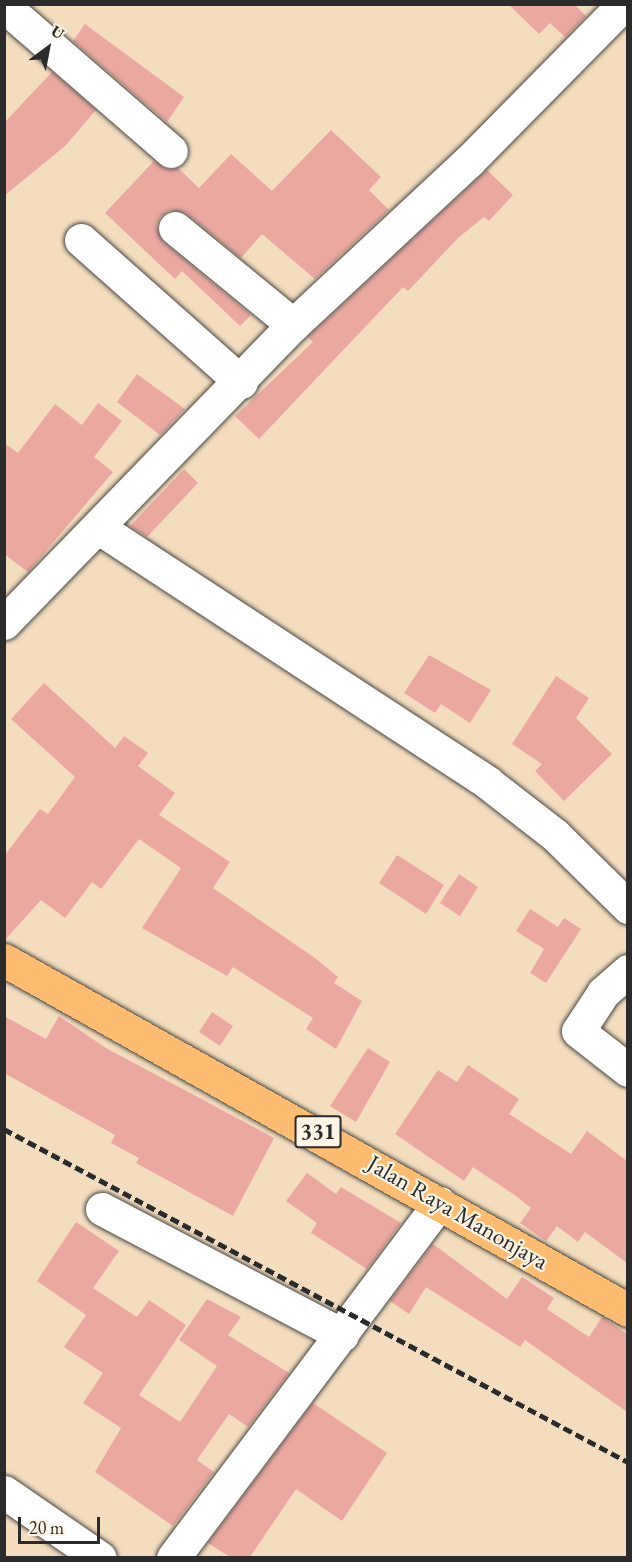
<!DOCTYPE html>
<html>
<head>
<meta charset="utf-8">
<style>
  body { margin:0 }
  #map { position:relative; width:632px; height:1562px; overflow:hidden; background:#f4ddbf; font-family:"EB Garamond",serif }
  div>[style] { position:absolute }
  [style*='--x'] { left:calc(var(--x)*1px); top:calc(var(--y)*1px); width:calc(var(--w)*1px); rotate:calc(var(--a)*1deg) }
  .building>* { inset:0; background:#eaa8a1 }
  .roads { filter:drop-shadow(0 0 2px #494641) drop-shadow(0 0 2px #494641) }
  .minor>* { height:33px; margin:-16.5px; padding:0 16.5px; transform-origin:16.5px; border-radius:16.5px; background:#fff }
  .major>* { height:33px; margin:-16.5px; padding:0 16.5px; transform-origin:16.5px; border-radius:16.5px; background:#febc70 }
  .rail>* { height:4.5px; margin-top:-2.25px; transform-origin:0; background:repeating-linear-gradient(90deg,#2b2b2b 0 9px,transparent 0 13.5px) }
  span { translate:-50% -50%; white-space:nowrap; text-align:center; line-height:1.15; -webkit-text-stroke:4.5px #fcf5e5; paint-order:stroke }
  .shield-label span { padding:2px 4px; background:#fcf5e5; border:2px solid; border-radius:4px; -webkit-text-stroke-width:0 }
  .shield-label { font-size:22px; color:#2b2b2b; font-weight:700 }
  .street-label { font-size:24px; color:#2b2b2b }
  .frame { position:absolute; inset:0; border:6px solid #2b2b2b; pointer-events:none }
  .north { position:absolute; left:18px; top:18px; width:60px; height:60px; -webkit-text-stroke:4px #fcf5e5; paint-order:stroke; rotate:32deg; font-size:16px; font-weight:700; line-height:24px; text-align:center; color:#2b2b2b }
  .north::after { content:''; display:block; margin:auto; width:21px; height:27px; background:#2b2b2b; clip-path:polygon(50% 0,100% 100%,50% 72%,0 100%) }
  .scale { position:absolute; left:18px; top:1517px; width:82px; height:27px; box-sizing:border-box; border:3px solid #2b2b2b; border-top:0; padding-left:8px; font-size:18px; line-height:21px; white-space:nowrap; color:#2b2b2b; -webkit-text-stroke:4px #fcf5e5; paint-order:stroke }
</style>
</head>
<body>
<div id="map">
  <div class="building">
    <i style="clip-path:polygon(508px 4px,574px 4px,586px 16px,565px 37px,550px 23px,539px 34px)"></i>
    <i style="clip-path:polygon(85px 24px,184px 97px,167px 122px,73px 41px)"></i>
    <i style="clip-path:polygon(52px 72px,96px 110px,65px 146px,4px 196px,4px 123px)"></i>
    <i style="clip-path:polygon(331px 130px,381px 177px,369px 190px,389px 210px,315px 279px,262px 234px,241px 258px,186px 213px,169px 210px,160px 217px,156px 226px,163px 242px,251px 315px,240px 326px,182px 271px,175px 279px,105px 213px,154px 161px,167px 169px,178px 168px,199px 188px,231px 154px,272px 191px)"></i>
    <i style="clip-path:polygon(487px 170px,513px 195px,489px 221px,484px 217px,458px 238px,408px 291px,403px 287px,259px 439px,235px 416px,313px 342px,308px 337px)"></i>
    <i style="clip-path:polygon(137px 374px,185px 409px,160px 435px,117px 402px)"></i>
    <i style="clip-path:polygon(98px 403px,122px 421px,94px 457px,113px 472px,28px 572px,4px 554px,4px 443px,18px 453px,55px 404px,82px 425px)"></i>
    <i style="clip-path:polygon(184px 469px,198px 483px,147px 537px,130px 526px)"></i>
    <i style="clip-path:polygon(429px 655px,491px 690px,470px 723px,441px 704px,435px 713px,404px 693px)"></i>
    <i style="clip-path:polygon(556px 676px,589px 698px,576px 718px,612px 754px,564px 801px,535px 771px,542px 764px,512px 744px)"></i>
    <i style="clip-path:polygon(44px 683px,115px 748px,124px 736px,148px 753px,138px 766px,175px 793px,159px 815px,230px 862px,213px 888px,315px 958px,338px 977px,334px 983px,362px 1001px,336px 1049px,306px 1029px,313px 1018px,233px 967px,227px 976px,142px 928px,181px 868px,139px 839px,101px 889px,92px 882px,65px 918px,41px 900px,4px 941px,4px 856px,40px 809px,48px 814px,75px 777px,11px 719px)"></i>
    <i style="clip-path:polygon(397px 855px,444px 885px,426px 914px,379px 883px)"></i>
    <i style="clip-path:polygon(459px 874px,478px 887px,460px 916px,440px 903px)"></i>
    <i style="clip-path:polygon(530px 909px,558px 927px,564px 918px,581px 929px,546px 983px,530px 973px,544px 949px,516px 931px)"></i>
    <i style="clip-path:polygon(212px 1012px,233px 1026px,220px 1046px,199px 1032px)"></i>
    <i style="clip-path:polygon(4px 1016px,46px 1039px,59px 1016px,106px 1048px,274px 1138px,233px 1216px,136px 1163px,139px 1158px,111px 1143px,115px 1135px,4px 1073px)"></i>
    <i style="clip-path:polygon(368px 1048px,390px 1062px,356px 1122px,330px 1106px)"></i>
    <i style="clip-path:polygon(468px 1065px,519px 1099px,509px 1114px,571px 1154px,587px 1131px,627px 1161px,627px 1263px,585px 1232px,578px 1242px,557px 1226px,546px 1241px,520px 1223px,531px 1208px,516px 1196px,473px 1167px,464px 1181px,395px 1134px,438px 1070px,457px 1082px)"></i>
    <i style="clip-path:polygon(307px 1173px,336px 1194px,341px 1187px,401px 1223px,367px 1269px,311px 1233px,317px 1223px,286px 1201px)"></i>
    <i style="clip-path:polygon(76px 1222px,119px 1251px,93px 1288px,137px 1317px,149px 1300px,186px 1325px,139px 1395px,180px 1422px,217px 1366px,179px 1340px,207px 1299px,241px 1317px,228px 1335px,289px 1373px,248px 1427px,229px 1414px,197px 1460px,214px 1472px,173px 1526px,95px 1472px,121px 1428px,83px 1403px,103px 1373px,64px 1347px,86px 1315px,37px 1281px)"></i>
    <i style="clip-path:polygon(433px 1244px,507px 1299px,522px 1277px,554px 1298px,547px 1309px,589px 1337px,602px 1317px,627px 1334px,627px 1412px,525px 1340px,520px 1347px,426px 1287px,409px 1314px,390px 1301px)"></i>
    <i style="clip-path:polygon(313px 1403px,387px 1453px,342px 1521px,296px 1489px,250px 1557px,230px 1557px,208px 1543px)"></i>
  </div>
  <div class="roads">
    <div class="minor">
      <i style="--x:4;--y:6;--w:221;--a:41"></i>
      <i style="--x:175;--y:228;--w:153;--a:39.4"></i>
      <i style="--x:81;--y:240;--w:214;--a:41.6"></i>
      <i style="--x:99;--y:528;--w:465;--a:33.2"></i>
      <i style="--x:488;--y:783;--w:85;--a:37.8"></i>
      <i style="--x:555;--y:835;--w:103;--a:44.6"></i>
      <i style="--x:4;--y:623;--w:415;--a:-45.9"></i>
      <i style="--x:293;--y:325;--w:241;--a:-43"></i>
      <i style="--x:469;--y:161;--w:221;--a:-45.4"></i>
      <i style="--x:628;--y:971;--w:33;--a:139"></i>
      <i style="--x:603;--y:993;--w:45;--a:123.3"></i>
      <i style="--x:578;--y:1031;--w:63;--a:38"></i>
      <i style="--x:102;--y:1209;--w:271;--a:27.7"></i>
      <i style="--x:4;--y:1492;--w:116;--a:34.5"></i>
      <i style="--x:173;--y:1558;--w:444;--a:-53.1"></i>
    </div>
    <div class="major">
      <i style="--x:4;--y:960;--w:715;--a:29.29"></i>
    </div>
  </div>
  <div class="rail">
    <i style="--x:4;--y:1129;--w:707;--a:28.09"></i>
  </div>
  <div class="shield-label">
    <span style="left:318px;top:1132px">331</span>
  </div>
  <div class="street-label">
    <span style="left:458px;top:1212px;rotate:30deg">Jalan Raya Manonjaya</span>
  </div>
  <div class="frame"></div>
  <div class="north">U</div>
  <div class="scale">20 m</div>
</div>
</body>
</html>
